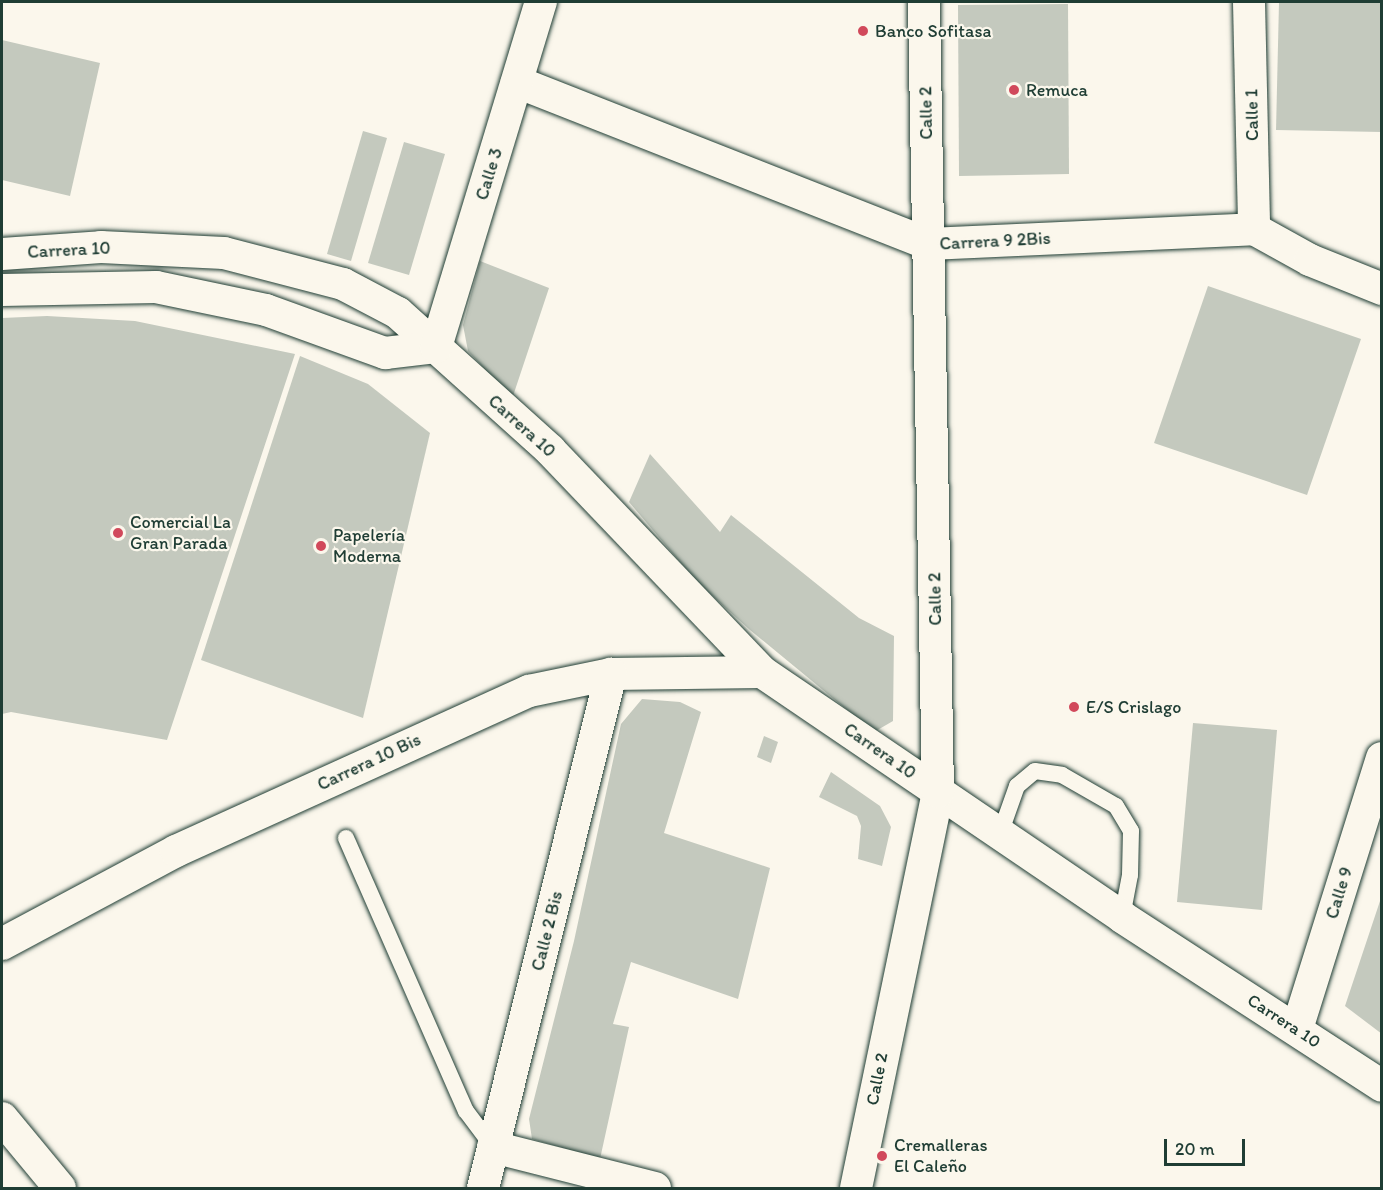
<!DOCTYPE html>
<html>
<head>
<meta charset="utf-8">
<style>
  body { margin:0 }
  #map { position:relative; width:1383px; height:1190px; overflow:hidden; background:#fbf7ec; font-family:Itim,sans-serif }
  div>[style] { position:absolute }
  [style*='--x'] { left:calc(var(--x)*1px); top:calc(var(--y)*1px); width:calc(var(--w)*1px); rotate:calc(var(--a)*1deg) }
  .building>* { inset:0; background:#c4c9be }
  .roads { filter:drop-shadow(0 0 2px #1f3d34) drop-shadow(0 0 2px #1f3d34) }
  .lane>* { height:16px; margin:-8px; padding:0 8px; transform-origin:8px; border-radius:8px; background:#fbf7ec }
  .street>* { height:32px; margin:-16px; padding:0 16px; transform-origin:16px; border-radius:16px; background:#fbf7ec }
  .dots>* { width:16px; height:16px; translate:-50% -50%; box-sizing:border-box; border:3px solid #fbf7ec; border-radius:50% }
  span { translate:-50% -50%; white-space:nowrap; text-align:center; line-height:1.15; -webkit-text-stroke:4.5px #fbf7ec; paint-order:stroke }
  .poi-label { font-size:18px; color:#1f3d34 }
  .left { translate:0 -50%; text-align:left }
  .street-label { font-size:18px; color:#1f3d34 }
  .frame { position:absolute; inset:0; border:3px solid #1f3d34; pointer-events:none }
  .scale { position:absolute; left:1164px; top:1139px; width:81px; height:27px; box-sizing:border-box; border:3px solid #1f3d34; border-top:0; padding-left:8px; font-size:18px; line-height:21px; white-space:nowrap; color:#1f3d34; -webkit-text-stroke:4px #fbf7ec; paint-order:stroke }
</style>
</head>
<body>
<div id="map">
  <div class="building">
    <i style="clip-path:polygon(1279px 2px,1382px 2px,1382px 132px,1276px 130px)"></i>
    <i style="clip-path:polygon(1068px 4px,1069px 174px,959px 176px,958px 5px)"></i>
    <i style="clip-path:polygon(2px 40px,100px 63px,70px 196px,2px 180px)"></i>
    <i style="clip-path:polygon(363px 131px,387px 138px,351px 261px,327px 254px)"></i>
    <i style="clip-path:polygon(404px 142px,445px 154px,409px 275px,368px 263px)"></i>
    <i style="clip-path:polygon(480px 261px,549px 288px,512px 399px,468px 351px,463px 325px)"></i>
    <i style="clip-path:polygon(1208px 286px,1361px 339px,1307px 495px,1154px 443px)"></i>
    <i style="clip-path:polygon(47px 316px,135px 321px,295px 354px,167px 740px,11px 712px,2px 714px,2px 318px)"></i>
    <i style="clip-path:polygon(300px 356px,368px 384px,430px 433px,363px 718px,201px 660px)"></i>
    <i style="clip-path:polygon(650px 454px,720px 532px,731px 515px,859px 618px,894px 636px,893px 721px,874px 732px,750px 630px,697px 582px,629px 502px)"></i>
    <i style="clip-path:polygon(642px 699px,680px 702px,701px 712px,664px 833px,770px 868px,738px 999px,631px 962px,613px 1024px,629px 1027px,600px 1159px,532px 1139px,529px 1119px,574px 941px,621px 724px)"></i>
    <i style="clip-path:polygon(1193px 723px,1277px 730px,1262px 910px,1177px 902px)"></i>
    <i style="clip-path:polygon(764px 736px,778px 742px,771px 763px,757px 757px)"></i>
    <i style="clip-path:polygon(831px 772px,880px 806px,891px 827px,882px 866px,858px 859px,861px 826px,857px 816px,819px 797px)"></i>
    <i style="clip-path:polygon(1381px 898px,1382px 898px,1382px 1034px,1345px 1006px)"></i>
  </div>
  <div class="roads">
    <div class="lane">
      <i style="--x:1000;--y:834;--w:51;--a:-70.5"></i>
      <i style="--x:1017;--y:786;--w:23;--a:-40"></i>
      <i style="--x:1035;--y:771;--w:27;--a:8"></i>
      <i style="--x:1062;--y:775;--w:62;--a:29.9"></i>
      <i style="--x:1116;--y:806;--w:29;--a:59"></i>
      <i style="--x:1131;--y:831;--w:44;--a:91.3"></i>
      <i style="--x:1130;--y:875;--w:43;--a:100.8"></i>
      <i style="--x:346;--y:838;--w:298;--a:66.3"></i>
      <i style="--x:466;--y:1111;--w:45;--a:53.1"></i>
    </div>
    <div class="street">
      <i style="--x:1249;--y:2;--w:227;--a:88.7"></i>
      <i style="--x:517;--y:82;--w:443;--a:21.5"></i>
      <i style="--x:929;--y:244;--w:325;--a:-2.6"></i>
      <i style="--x:1254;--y:229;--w:64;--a:29"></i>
      <i style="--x:1310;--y:260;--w:78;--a:21.9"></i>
      <i style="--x:2;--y:254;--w:99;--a:-4"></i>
      <i style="--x:101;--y:247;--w:123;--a:2.8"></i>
      <i style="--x:224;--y:253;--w:123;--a:14.6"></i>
      <i style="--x:343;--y:284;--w:62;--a:27.8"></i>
      <i style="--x:398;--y:313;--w:205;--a:42"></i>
      <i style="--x:550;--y:450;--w:307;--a:46.3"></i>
      <i style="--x:762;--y:672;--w:435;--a:34.2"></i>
      <i style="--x:1122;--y:917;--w:310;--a:33"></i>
      <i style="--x:2;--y:290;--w:154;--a:-1.1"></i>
      <i style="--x:156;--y:287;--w:112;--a:11.8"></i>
      <i style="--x:266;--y:310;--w:127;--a:19.9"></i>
      <i style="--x:385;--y:353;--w:51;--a:-6.7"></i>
      <i style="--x:436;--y:347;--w:361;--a:-73.1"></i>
      <i style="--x:2;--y:944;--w:197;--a:-28.1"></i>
      <i style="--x:176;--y:851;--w:388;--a:-24.4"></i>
      <i style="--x:529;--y:691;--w:84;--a:-11.7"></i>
      <i style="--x:611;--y:674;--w:151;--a:-0.8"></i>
      <i style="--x:1297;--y:1029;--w:284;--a:-72.6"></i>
      <i style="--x:2;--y:1118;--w:91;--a:50.4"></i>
      <i style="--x:493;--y:1147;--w:167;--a:14.2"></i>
      <i style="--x:483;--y:1188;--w:530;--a:-76.02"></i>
      <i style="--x:856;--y:1188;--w:404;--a:-78.3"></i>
      <i style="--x:938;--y:792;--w:790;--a:-91.02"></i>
    </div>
  </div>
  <div class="dots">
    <i style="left:863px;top:31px;background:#d1495b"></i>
    <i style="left:1014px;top:90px;background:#d1495b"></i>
    <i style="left:118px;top:533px;background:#d1495b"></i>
    <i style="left:321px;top:546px;background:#d1495b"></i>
    <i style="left:1074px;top:707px;background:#d1495b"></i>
    <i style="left:882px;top:1156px;background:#d1495b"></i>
  </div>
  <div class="poi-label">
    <span class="left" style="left:875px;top:31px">Banco Sofitasa</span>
    <span class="left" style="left:1026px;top:90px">Remuca</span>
    <span class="left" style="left:130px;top:533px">Comercial La<br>Gran Parada</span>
    <span class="left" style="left:333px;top:546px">Papelería<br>Moderna</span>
    <span class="left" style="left:1086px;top:707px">E/S Crislago</span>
    <span class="left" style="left:894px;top:1156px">Cremalleras<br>El Caleño</span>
  </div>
  <div class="street-label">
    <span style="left:926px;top:113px;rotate:-91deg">Calle 2</span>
    <span style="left:1252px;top:115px;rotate:-91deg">Calle 1</span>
    <span style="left:489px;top:174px;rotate:-73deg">Calle 3</span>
    <span style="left:995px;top:241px;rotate:-3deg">Carrera 9 2Bis</span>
    <span style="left:69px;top:250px;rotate:-3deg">Carrera 10</span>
    <span style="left:522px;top:426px;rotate:42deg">Carrera 10</span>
    <span style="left:935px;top:599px;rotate:-91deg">Calle 2</span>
    <span style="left:880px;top:751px;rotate:35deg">Carrera 10</span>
    <span style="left:369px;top:762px;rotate:-25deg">Carrera 10 Bis</span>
    <span style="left:1339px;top:893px;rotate:-73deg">Calle 9</span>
    <span style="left:547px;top:931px;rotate:-76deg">Calle 2 Bis</span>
    <span style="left:1284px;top:1021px;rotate:33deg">Carrera 10</span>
    <span style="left:877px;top:1079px;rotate:-79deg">Calle 2</span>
  </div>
  <div class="frame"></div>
  <div class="scale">20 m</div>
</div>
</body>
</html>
